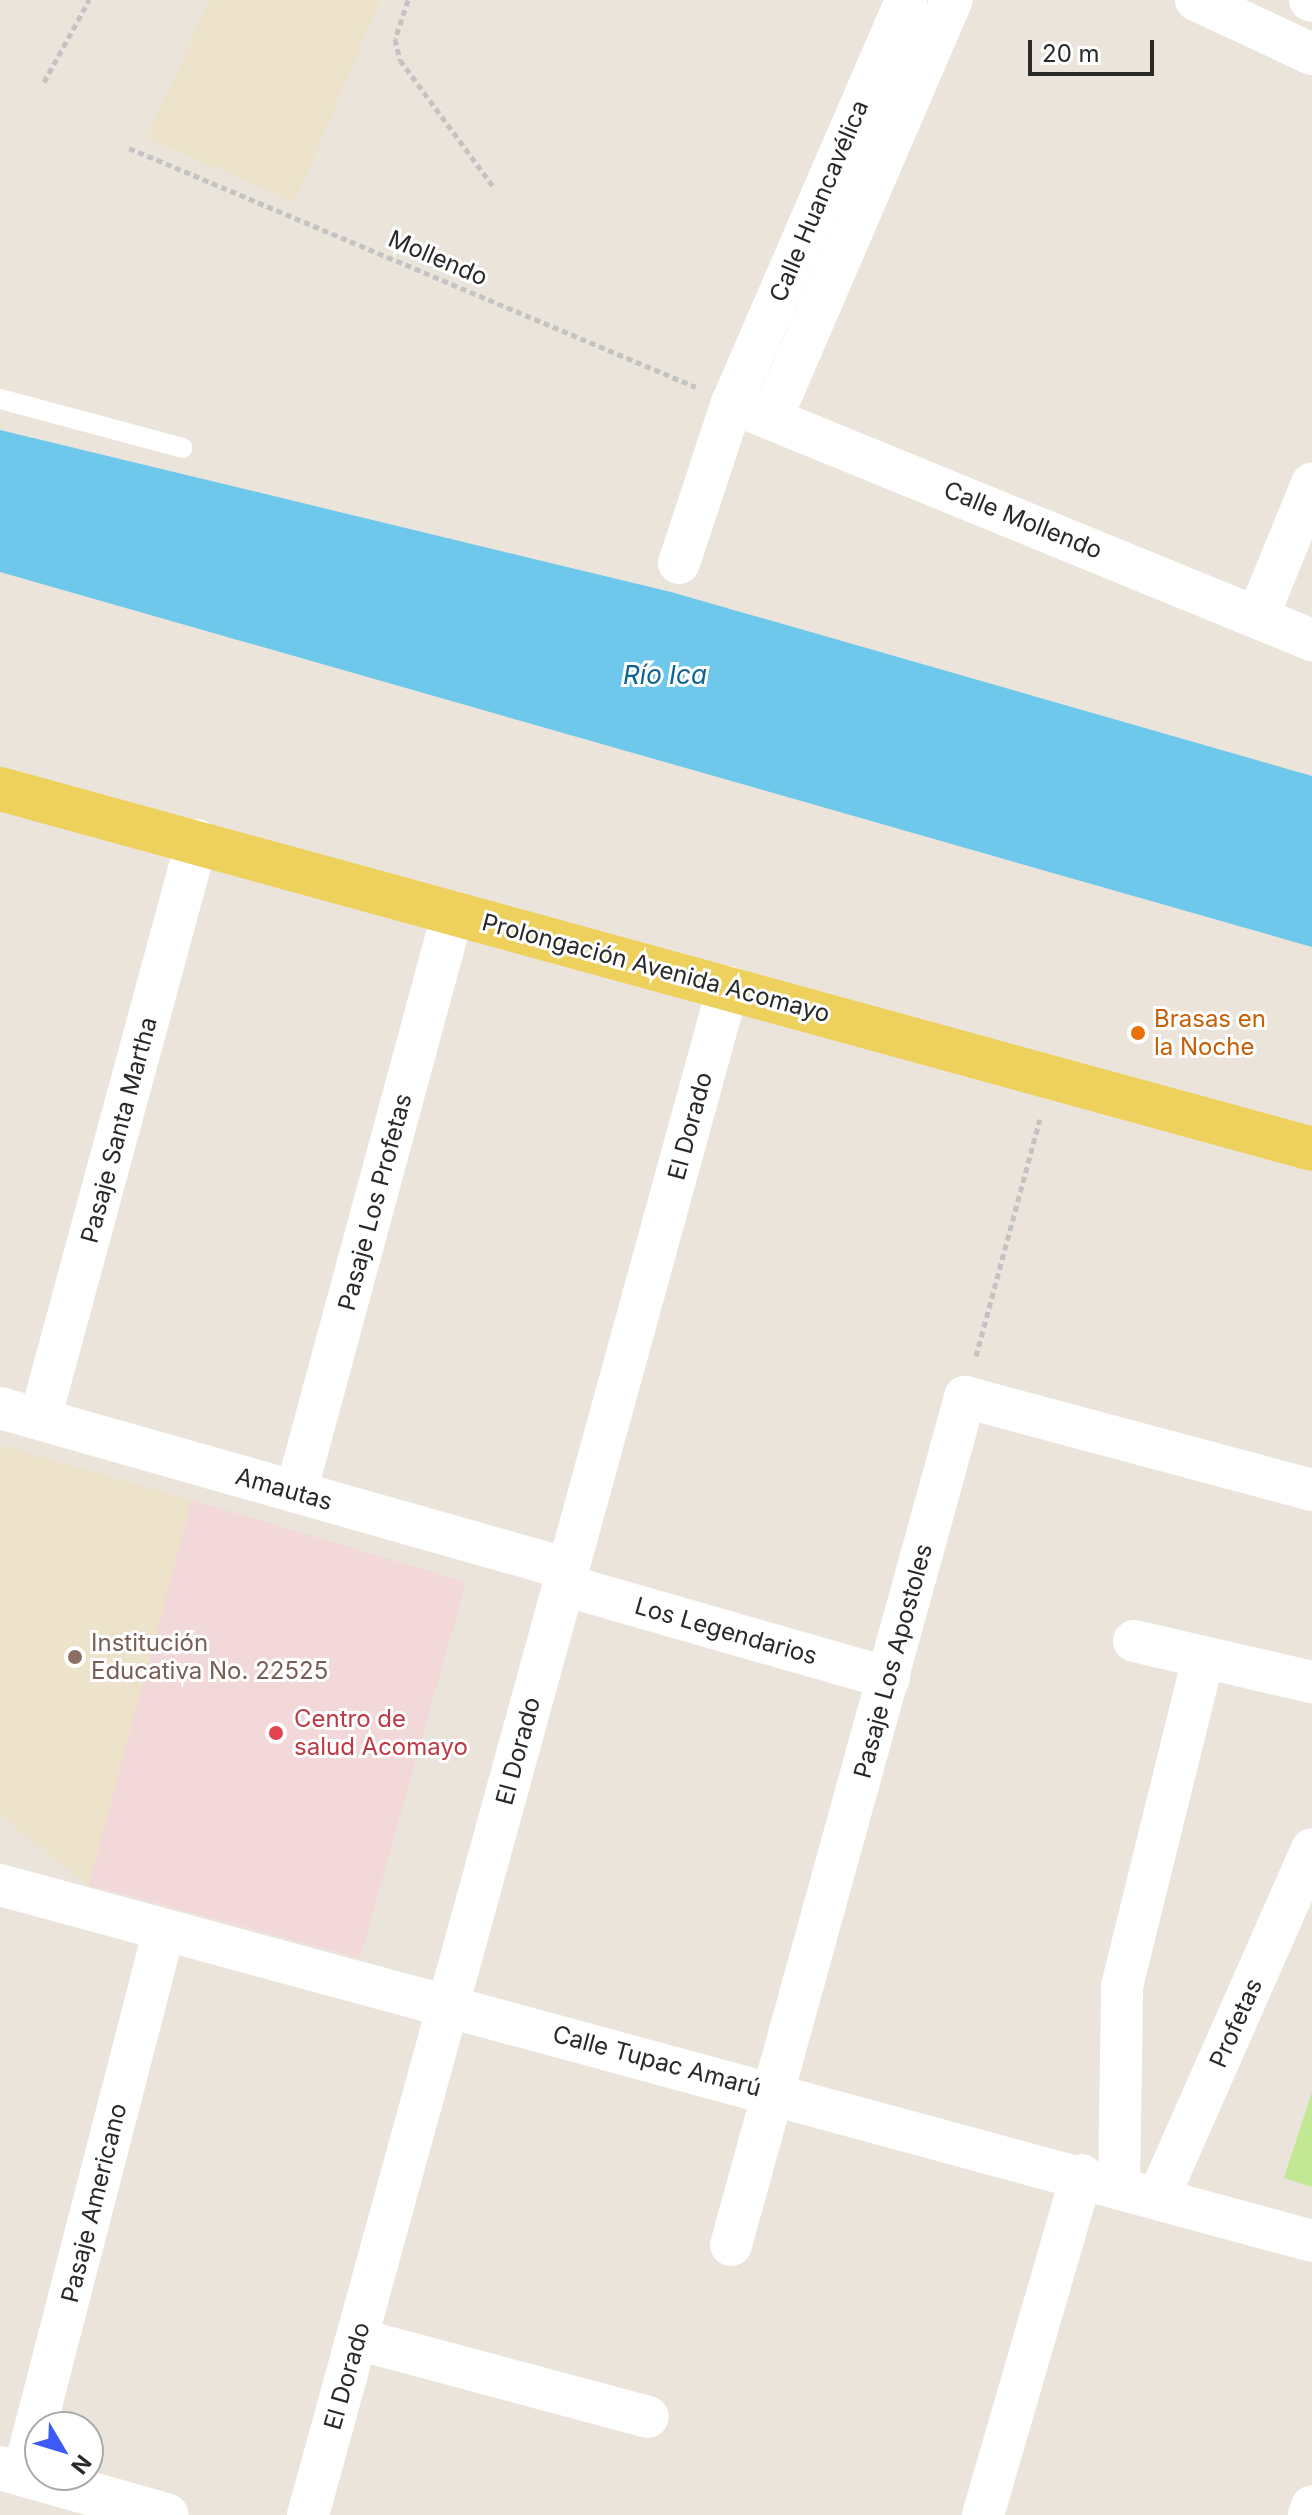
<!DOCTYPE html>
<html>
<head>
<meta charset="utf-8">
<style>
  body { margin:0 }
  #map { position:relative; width:1312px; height:2515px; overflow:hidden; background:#ebe4db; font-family:Inter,sans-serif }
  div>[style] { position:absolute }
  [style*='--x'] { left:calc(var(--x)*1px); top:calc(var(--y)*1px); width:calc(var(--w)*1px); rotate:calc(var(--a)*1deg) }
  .education>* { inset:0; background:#ede2ca }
  .medical>* { inset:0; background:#f2d8d8 }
  .pitch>* { inset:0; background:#c2e893 }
  .water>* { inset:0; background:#6ec8ec }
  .path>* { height:5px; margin-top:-2.5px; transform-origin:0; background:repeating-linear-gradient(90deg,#c3c3c3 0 6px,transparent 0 10px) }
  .lane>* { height:20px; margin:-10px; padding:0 10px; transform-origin:10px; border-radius:10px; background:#fff }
  .street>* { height:42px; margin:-21px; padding:0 21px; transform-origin:21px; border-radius:21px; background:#fff }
  .secondary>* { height:44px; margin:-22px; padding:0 22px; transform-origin:22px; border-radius:22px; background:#fff }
  .primary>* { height:44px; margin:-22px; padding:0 22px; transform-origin:22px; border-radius:22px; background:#eed05d }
  .dots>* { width:22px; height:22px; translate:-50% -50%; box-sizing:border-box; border:4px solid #fff; border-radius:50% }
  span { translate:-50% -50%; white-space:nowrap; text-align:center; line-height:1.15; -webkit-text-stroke:6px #fff; paint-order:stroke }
  .street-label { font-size:24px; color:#292929 }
  .food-label { font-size:24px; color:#c56008 }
  .left { translate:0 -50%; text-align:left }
  .education-label { font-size:24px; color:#785e54 }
  .health-label { font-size:24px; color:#be3a42 }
  .water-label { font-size:26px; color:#0f6496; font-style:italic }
  .north { position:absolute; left:24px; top:2411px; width:80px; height:80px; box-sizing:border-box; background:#fff; border:2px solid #a9a9a9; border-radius:50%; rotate:128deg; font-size:22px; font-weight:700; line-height:32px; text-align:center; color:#292929 }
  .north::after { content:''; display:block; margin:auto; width:28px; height:36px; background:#3c5af7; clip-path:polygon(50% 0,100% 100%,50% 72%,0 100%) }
  .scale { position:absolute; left:1028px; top:40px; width:126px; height:36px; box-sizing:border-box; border:4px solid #292929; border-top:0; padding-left:10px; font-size:24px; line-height:28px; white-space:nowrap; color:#292929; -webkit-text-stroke:6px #fff; paint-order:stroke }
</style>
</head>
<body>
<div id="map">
  <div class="education">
    <i style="clip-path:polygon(210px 0,380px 0,295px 202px,147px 138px)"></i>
    <i style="clip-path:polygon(0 1445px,192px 1500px,89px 1885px,0 1815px)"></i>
  </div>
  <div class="medical">
    <i style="clip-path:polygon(192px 1500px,466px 1582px,360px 1958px,89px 1885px)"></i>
  </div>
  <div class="pitch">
    <i style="clip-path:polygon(1312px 2092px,1312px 2187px,1284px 2178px)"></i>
  </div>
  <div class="water">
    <i style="clip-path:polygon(0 430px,671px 592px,1312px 776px,1312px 947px,0 572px)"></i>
  </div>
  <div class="path">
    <i style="--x:408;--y:0;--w:41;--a:108.4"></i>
    <i style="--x:395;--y:39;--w:22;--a:77"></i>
    <i style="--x:400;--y:60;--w:160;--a:53.6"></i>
    <i style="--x:44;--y:82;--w:94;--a:-61.2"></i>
    <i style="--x:129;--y:148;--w:615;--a:22.86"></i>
    <i style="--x:976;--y:1356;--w:245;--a:-74.9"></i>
  </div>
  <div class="lane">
    <i style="--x:0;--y:399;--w:189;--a:15"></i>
  </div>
  <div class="street">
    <i style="--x:1196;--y:0;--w:128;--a:25"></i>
    <i style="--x:1310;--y:0;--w:2;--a:27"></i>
    <i style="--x:732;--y:403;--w:627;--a:22.23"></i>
    <i style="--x:772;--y:417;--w:454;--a:-66.7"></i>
    <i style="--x:679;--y:563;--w:169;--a:-71.7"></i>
    <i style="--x:732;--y:403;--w:439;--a:-66.6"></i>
    <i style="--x:1258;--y:616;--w:143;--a:-67.8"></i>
    <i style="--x:0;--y:1408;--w:590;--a:15.83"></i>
    <i style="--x:40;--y:1419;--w:600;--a:-74.83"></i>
    <i style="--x:296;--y:1492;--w:601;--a:-74.85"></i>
    <i style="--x:564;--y:1585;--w:338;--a:16"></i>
    <i style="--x:1134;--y:1641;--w:183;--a:13"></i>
    <i style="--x:0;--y:1885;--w:1359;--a:15.18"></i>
    <i style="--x:1119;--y:2185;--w:199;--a:-89.1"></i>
    <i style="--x:1122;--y:1986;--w:338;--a:-76.1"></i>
    <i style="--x:1159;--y:2196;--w:379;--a:-66.2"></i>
    <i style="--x:731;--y:2245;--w:880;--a:-74.57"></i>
    <i style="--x:965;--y:1397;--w:359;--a:15"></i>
    <i style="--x:357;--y:2339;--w:301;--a:15"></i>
    <i style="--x:23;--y:2475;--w:563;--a:-75.49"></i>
    <i style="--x:308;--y:2515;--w:1585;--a:-74.63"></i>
    <i style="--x:983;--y:2515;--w:354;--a:-73.8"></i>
    <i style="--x:1309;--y:2515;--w:9;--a:-72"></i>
  </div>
  <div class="secondary">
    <i style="--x:0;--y:2468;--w:173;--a:15.8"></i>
  </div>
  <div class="primary">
    <i style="--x:0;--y:789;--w:1360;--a:15.34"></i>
  </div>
  <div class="dots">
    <i style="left:1138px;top:1033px;background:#e8710a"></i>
    <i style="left:75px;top:1657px;background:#8d6e63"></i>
    <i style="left:276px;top:1733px;background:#e0444e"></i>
  </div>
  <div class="street-label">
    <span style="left:819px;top:201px;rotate:-67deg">Calle Huancavélica</span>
    <span style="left:438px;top:258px;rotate:23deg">Mollendo</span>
    <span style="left:1023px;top:520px;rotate:22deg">Calle Mollendo</span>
    <span style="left:656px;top:968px;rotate:15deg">Prolongación Avenida Acomayo</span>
    <span style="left:690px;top:1126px;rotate:-75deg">El Dorado</span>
    <span style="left:119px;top:1130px;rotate:-75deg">Pasaje Santa Martha</span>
    <span style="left:375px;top:1202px;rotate:-75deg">Pasaje Los Profetas</span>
    <span style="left:284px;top:1489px;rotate:16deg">Amautas</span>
    <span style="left:726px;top:1631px;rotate:16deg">Los Legendarios</span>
    <span style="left:893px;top:1661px;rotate:-75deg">Pasaje Los Apostoles</span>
    <span style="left:518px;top:1751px;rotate:-75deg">El Dorado</span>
    <span style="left:1236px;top:2023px;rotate:-66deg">Profetas</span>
    <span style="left:657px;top:2061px;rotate:15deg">Calle Tupac Amarú</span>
    <span style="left:94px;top:2203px;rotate:-76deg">Pasaje Americano</span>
    <span style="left:347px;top:2376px;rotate:-74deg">El Dorado</span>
  </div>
  <div class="food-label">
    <span class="left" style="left:1154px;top:1033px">Brasas en<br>la Noche</span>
  </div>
  <div class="education-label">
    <span class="left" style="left:91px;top:1657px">Institución<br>Educativa No. 22525</span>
  </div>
  <div class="health-label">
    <span class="left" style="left:294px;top:1733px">Centro de<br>salud Acomayo</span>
  </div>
  <div class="water-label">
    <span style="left:665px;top:675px">Río Ica</span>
  </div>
  <div class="north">N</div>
  <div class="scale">20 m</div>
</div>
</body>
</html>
